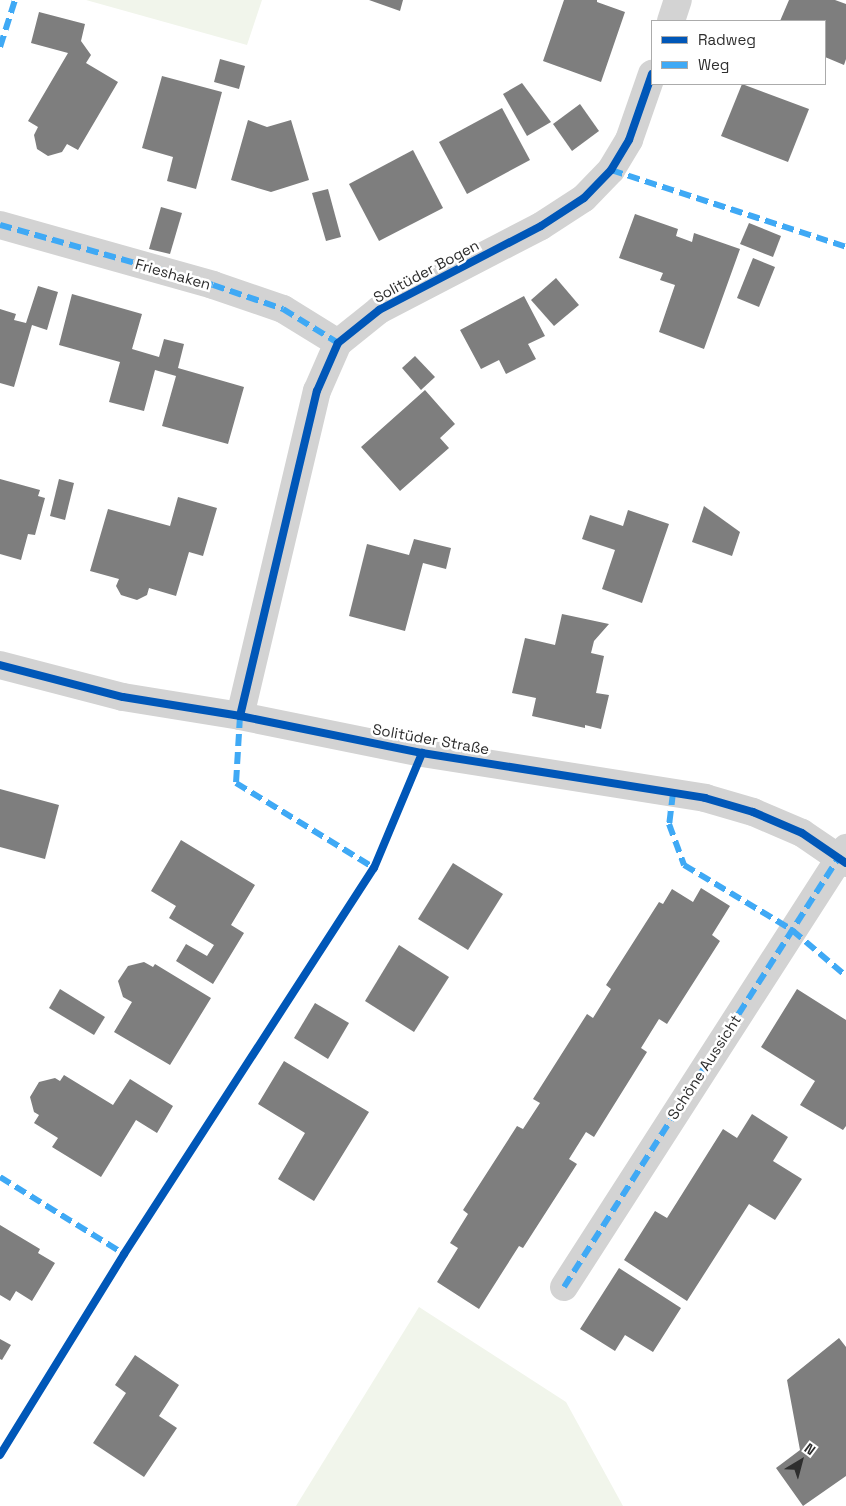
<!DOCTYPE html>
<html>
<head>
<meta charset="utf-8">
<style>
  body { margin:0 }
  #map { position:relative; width:846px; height:1506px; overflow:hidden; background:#fff; font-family:"Space Grotesk",sans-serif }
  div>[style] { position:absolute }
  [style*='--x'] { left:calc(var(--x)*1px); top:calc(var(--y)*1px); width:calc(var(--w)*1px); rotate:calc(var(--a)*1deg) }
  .green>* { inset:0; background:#f1f5eb }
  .building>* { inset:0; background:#7e7e7e }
  .minor>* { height:28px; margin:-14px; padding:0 14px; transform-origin:14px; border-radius:14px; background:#d3d3d3 }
  .quiet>* { height:6px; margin-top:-3px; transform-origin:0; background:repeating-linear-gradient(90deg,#3fa9f5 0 12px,transparent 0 18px) }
  .cycleway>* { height:8px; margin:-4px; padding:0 4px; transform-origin:4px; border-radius:4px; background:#0057b8 }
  span { translate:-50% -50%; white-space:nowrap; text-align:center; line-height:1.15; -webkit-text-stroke:5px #fff; paint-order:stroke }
  .street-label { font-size:15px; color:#2e2e2e }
  .legend { position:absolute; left:651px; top:20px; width:175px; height:65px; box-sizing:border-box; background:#fff; border:1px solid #ababab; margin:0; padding:6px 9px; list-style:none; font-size:15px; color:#2e2e2e }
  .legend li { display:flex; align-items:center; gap:10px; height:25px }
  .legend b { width:25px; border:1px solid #ababab }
  .north { position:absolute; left:776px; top:1436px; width:50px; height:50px; -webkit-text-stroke:4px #fff; paint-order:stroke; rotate:37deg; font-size:14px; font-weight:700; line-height:20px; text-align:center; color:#2e2e2e }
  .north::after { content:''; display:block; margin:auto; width:18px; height:22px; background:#2e2e2e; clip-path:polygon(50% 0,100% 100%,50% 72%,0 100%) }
</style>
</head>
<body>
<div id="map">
  <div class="green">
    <i style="clip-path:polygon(86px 0,262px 0,247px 45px)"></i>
    <i style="clip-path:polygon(419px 1307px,566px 1402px,623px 1506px,296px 1506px)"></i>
  </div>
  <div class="building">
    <i style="clip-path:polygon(369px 0,403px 0,400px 11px)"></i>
    <i style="clip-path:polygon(564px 0,597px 0,597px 2px,625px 12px,601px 82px,543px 61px)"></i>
    <i style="clip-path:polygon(789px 0,835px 0,846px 4px,846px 59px,844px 65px,825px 57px,825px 21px,780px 21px)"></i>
    <i style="clip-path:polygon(39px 12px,85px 24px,81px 41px,91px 55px,86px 63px,118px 82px,78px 150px,67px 144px,62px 152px,48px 156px,37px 149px,34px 135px,38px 127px,28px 121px,68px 53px,31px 43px)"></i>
    <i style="clip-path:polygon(220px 59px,245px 66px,239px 89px,214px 82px)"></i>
    <i style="clip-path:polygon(162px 76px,222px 92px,196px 189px,167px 181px,173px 157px,142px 148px)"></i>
    <i style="clip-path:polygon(522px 83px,551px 122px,527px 136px,503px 94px)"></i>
    <i style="clip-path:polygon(742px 84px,809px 109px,788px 162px,721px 136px)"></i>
    <i style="clip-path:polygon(580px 104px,599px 131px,572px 151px,553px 124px)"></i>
    <i style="clip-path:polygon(502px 108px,530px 160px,467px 194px,439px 142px)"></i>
    <i style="clip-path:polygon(248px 120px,267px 127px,291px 120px,309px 180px,271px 192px,231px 180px)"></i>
    <i style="clip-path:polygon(413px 150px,443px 208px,379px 241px,349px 184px)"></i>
    <i style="clip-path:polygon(328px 189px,341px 237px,326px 241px,312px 193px)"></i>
    <i style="clip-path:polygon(161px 207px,182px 213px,170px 254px,149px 249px)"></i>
    <i style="clip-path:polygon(635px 214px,678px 229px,676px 236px,692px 242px,694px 233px,740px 249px,704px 349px,659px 332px,675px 285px,660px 280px,663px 273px,619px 258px)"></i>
    <i style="clip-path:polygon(749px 223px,781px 236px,773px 257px,740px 244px)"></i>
    <i style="clip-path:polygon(753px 258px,775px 267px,759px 307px,737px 298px)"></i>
    <i style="clip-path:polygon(556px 278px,579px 305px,554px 326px,531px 300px)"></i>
    <i style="clip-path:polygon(38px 286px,58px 292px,47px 330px,32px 325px,14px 387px,0 383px,0 309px,16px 314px,14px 320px,26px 323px)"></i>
    <i style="clip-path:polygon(72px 294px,142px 314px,132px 349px,159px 357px,164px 339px,184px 344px,178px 368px,244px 387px,228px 444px,162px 426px,176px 376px,155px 370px,144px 411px,109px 402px,120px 362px,59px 345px)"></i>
    <i style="clip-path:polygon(524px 296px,545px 336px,528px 344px,536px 359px,506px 374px,499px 360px,481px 369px,460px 330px)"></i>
    <i style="clip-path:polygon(415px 356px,435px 377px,421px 390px,402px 368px)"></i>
    <i style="clip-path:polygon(425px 390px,455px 424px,440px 438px,449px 448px,400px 491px,361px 447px)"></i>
    <i style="clip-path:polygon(0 479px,40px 490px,38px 496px,45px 498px,35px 535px,28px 534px,21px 560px,0 554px)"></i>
    <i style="clip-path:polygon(59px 479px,74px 483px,65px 520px,50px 516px)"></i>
    <i style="clip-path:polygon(178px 497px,217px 508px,203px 556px,189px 552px,176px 596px,149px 588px,147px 595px,137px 600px,121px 595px,116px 586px,119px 579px,90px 571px,108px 509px,170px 526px)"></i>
    <i style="clip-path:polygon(704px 506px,740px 532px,732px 556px,692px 542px)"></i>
    <i style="clip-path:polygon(628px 510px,669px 524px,642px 603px,602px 589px,615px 550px,582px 539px,590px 515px,623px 526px)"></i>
    <i style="clip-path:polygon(414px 539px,451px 548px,446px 569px,423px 563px,405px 631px,349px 616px,367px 544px,409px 555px)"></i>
    <i style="clip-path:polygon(562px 614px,609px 624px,594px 641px,591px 653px,604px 656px,596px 693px,609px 695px,601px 729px,585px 725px,585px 728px,532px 716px,536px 698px,512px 693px,525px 638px,555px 645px)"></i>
    <i style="clip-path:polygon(0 789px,59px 805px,45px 859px,0 847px)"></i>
    <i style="clip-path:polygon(181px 840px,255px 885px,231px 925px,244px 933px,213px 984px,176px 961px,186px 944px,207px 956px,214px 945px,169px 918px,176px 906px,151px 891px)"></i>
    <i style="clip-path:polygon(453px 863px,503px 894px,468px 950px,418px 919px)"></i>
    <i style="clip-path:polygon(701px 888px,730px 906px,712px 935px,720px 941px,667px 1024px,659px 1019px,641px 1048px,647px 1052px,594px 1137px,586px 1132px,569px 1159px,577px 1164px,523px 1248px,519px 1246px,479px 1309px,437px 1282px,458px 1248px,450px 1243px,468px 1214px,463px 1210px,517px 1126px,523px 1129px,540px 1103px,533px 1099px,587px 1014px,593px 1018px,611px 989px,606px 985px,659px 902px,663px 904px,672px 889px,693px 902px)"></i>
    <i style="clip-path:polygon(399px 945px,449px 977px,414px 1032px,365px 1001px)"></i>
    <i style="clip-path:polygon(144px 962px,153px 967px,155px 964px,211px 998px,170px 1065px,114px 1032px,132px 1002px,123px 997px,118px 981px,128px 966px)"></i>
    <i style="clip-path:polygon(60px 989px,105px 1017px,94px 1035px,49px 1008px)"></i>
    <i style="clip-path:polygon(797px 989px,846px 1020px,846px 1126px,843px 1130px,800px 1105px,815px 1081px,761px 1047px)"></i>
    <i style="clip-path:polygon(315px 1003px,349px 1023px,328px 1059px,294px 1038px)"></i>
    <i style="clip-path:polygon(284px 1061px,369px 1112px,314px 1201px,278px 1179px,305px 1133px,258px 1104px)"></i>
    <i style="clip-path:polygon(64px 1075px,113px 1105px,130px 1079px,173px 1106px,157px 1133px,136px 1120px,101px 1177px,52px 1147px,58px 1138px,34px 1123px,39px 1115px,34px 1112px,30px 1097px,39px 1082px,55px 1078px,60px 1081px)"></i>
    <i style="clip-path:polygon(752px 1114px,788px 1137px,773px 1161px,802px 1179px,775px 1220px,749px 1204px,687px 1301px,624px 1260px,655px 1211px,667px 1218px,723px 1129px,737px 1138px)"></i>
    <i style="clip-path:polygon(0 1225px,40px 1249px,38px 1253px,55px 1263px,32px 1301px,16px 1291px,10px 1301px,0 1295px)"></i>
    <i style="clip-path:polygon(619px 1268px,681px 1308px,653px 1352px,625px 1335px,615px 1351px,580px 1329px)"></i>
    <i style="clip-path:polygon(839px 1338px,846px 1347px,846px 1476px,803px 1506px,776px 1468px,800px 1450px,787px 1380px)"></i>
    <i style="clip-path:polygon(0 1339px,11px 1345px,2px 1360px,0 1359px)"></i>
    <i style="clip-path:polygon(135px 1355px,179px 1385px,159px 1416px,177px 1428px,144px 1477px,93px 1443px,126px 1393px,115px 1385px)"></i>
  </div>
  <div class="minor">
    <i style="--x:671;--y:21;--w:22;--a:-72"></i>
    <i style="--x:0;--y:225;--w:221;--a:15.7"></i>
    <i style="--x:213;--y:285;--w:74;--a:18.9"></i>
    <i style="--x:283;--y:309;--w:65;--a:31.7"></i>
    <i style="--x:0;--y:665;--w:127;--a:14.6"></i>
    <i style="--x:123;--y:697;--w:119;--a:9.2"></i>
    <i style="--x:240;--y:716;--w:186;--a:11.5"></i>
    <i style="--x:422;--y:753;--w:287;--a:9"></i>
    <i style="--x:705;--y:798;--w:50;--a:16.3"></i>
    <i style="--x:753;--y:812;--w:53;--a:23.2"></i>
    <i style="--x:802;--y:833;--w:53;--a:34.3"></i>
    <i style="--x:240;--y:716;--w:334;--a:-76.7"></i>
    <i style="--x:317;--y:391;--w:52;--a:-66.4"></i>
    <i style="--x:338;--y:343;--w:53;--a:-38.8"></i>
    <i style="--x:379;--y:310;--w:182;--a:-27.4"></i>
    <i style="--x:541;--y:226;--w:51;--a:-33.1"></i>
    <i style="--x:584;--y:198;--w:39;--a:-46"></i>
    <i style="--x:611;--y:170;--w:35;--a:-59"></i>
    <i style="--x:629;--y:140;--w:70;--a:-70.8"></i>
    <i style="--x:564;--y:1287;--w:522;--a:-57.28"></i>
  </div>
  <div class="quiet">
    <i style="--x:0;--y:47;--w:49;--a:-72.3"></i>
    <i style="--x:611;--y:170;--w:247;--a:18.1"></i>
    <i style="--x:0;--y:225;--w:221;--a:15.7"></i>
    <i style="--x:213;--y:285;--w:74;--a:18.9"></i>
    <i style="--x:283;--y:309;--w:65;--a:31.7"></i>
    <i style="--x:240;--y:716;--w:67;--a:93.4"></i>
    <i style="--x:236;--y:783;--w:162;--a:31.6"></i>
    <i style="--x:673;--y:793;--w:31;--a:97"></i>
    <i style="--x:669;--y:824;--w:44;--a:69.9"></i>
    <i style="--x:684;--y:865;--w:126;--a:31"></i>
    <i style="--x:792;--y:930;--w:71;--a:40.4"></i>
    <i style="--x:0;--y:1177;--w:146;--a:31.8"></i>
    <i style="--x:564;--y:1287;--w:510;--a:-57.4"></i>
    <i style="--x:839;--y:857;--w:1;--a:45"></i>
  </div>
  <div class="cycleway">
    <i style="--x:0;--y:665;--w:127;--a:14.6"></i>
    <i style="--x:123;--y:697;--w:119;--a:9.2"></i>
    <i style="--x:240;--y:716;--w:186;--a:11.5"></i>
    <i style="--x:422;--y:753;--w:287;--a:9"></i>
    <i style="--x:705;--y:798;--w:50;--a:16.3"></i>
    <i style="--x:753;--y:812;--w:53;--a:23.2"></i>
    <i style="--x:802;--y:833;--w:53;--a:34.3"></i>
    <i style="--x:240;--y:716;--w:334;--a:-76.7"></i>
    <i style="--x:317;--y:391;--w:52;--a:-66.4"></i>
    <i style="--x:338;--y:343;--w:53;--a:-38.8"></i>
    <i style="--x:379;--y:310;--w:182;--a:-27.4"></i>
    <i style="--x:541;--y:226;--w:51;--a:-33.1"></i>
    <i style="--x:584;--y:198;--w:39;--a:-46"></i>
    <i style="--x:611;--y:170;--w:35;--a:-59"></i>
    <i style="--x:629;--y:140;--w:70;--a:-70.8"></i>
    <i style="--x:0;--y:1455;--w:236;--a:-58.3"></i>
    <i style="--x:124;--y:1254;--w:460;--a:-57.1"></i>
    <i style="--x:374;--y:868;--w:125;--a:-67.3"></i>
  </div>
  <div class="street-label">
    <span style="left:426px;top:271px;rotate:-28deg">Solitüder Bogen</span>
    <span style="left:173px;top:274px;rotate:16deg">Frieshaken</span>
    <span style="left:431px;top:739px;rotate:10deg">Solitüder Straße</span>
    <span style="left:704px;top:1067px;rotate:-57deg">Schöne Aussicht</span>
  </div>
  <ul class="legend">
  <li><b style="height:6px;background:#0057b8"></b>Radweg</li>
  <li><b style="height:6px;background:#3fa9f5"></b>Weg</li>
  </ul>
  <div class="north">N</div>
</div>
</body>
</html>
